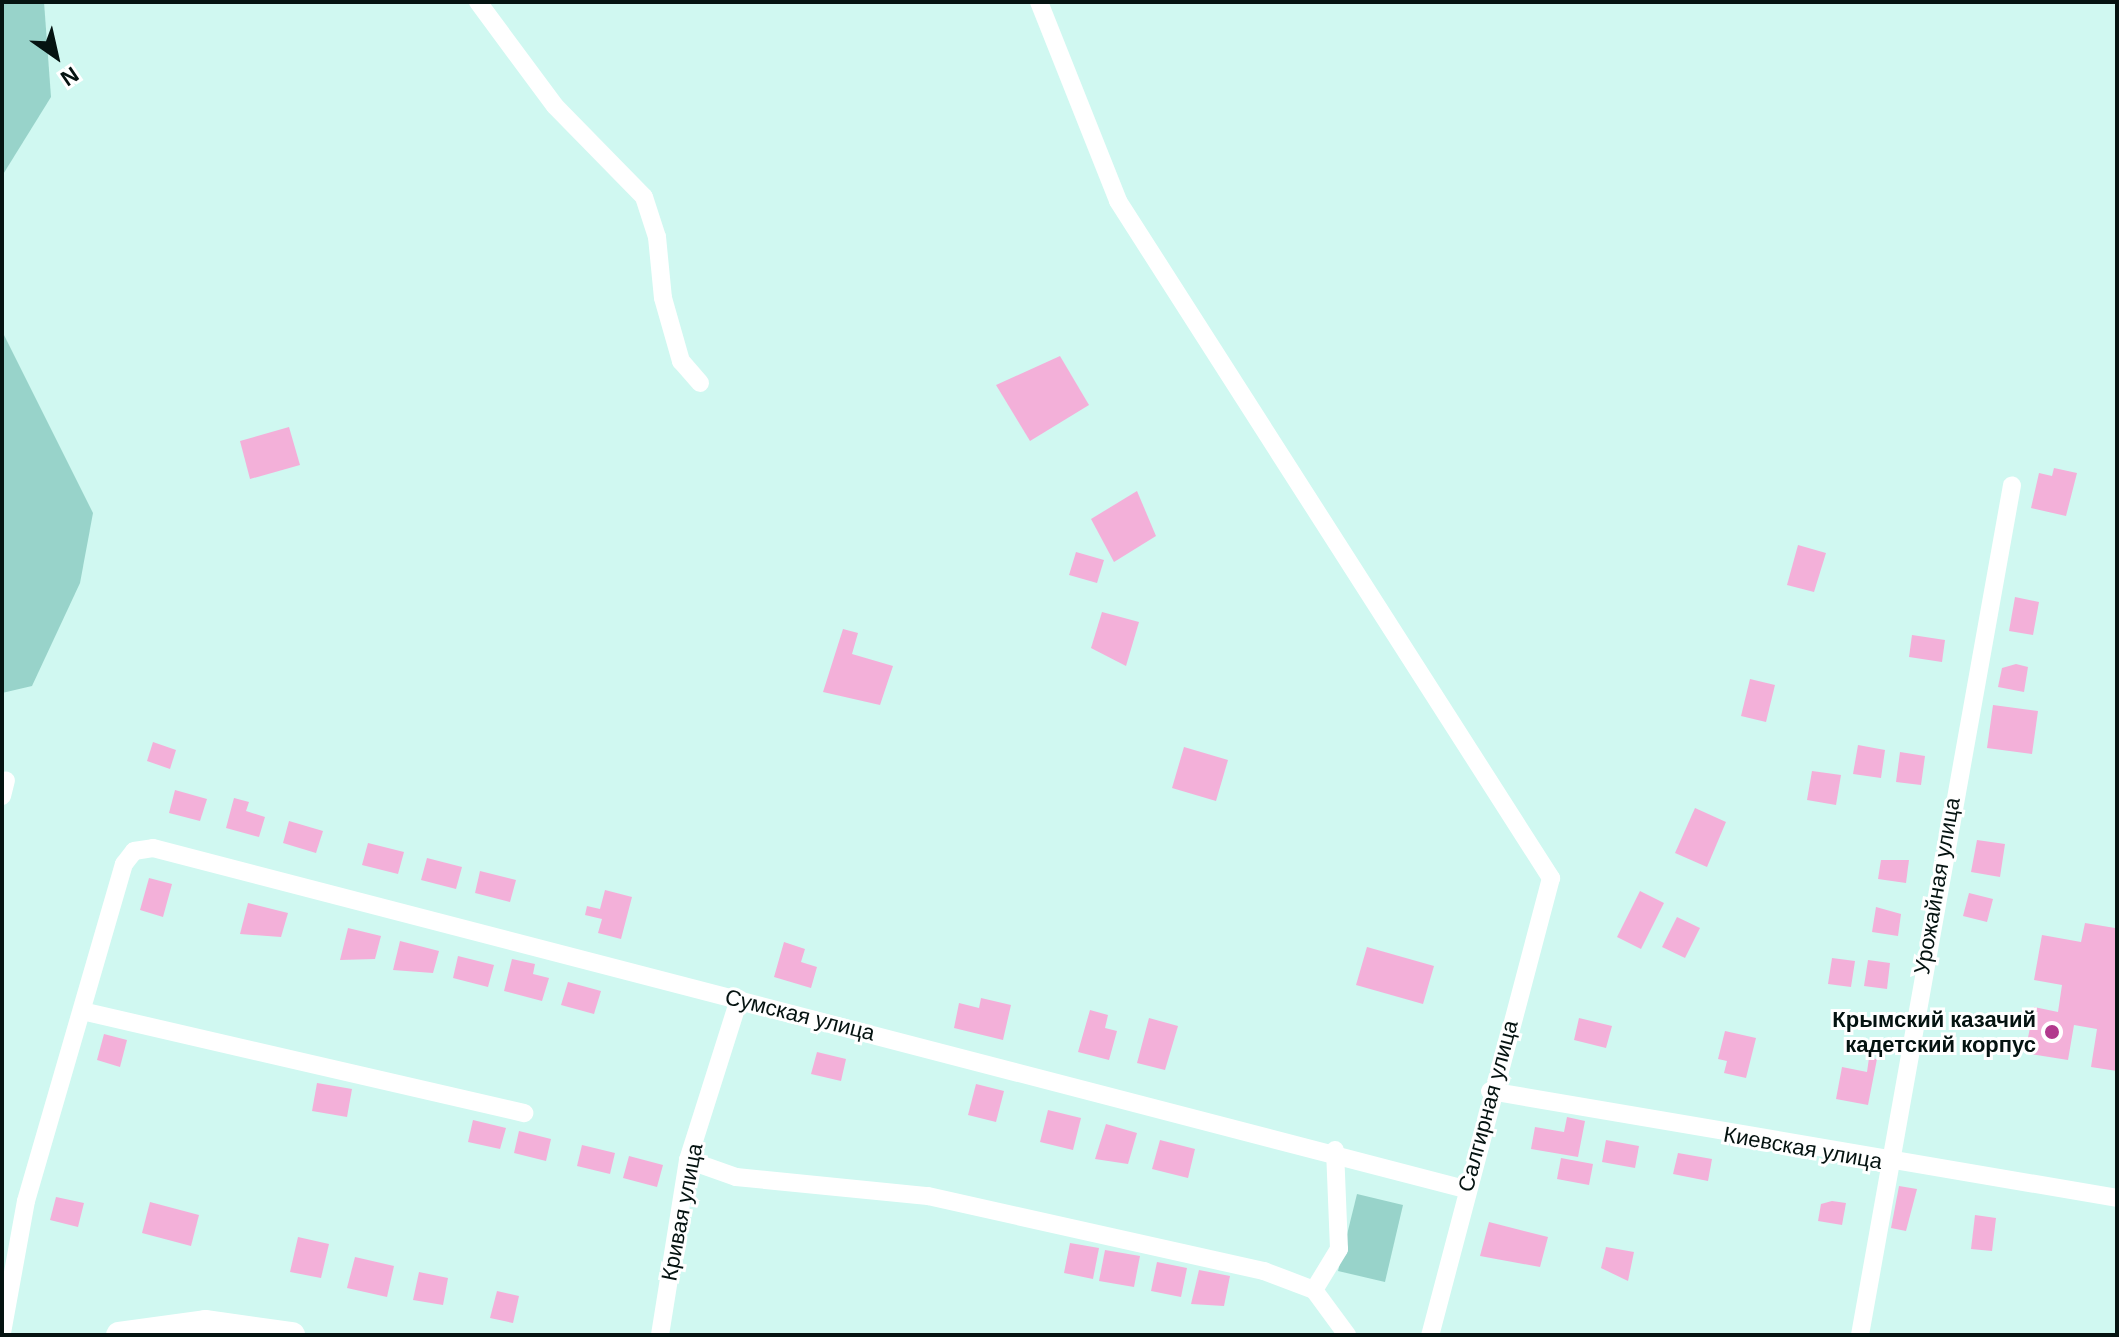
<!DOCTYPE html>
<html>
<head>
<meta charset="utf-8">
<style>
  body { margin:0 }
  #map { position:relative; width:2119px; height:1337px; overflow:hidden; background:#d0f8f1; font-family:Helvetica,sans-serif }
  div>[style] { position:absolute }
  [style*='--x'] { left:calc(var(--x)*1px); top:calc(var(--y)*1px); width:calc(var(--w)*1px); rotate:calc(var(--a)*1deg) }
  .green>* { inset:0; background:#98d3ca }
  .building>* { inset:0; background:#f3b0d9 }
  .street>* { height:18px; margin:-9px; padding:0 9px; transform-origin:9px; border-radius:9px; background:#fff }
  .secondary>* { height:26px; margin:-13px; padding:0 13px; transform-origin:13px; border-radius:13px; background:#fff }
  .dots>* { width:22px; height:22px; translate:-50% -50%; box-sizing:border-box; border:4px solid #fff; border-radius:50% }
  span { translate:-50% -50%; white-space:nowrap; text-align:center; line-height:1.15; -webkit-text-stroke:6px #fff; paint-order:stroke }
  .street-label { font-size:22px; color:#051311 }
  .poi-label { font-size:22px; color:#051311; font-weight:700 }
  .right { translate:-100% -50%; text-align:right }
  .frame { position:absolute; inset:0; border:4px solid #051311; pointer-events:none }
  .north { position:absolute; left:16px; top:16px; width:80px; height:80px; -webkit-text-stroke:6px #fff; paint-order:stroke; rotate:146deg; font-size:22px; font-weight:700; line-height:32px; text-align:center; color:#051311 }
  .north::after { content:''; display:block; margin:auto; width:28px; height:36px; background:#051311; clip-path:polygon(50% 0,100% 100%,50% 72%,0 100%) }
</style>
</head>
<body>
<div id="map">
  <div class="green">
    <i style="clip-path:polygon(2px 2px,44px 2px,51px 97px,2px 176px)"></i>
    <i style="clip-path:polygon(2px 331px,93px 513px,80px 583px,32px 686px,2px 693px)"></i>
    <i style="clip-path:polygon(1357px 1194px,1403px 1205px,1385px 1282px,1338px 1271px)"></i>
  </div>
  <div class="building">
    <i style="clip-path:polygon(1060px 356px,1089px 405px,1030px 441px,996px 385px)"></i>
    <i style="clip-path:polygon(289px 427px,300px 465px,250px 479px,240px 441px)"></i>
    <i style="clip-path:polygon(2054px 468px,2077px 473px,2066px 516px,2031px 508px,2039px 473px,2052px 476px)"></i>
    <i style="clip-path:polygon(1137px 491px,1156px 536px,1114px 562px,1091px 519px)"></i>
    <i style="clip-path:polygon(1798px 545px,1826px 553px,1814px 592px,1787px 585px)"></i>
    <i style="clip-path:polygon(1076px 552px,1104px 560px,1097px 583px,1069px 575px)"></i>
    <i style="clip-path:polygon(2015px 597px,2039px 602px,2033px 635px,2009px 631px)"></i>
    <i style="clip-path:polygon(1102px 612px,1139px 622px,1126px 666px,1091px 648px)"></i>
    <i style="clip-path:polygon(843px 629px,858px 633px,852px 654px,893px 666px,880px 705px,823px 692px)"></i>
    <i style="clip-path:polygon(1912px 635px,1945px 640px,1942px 662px,1909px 657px)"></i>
    <i style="clip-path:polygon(2016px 664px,2028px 667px,2024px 692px,1998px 687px,2002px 668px)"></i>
    <i style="clip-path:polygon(1750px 679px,1775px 685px,1766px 722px,1741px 716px)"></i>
    <i style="clip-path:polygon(1993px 705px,2038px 711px,2032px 754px,1987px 748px)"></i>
    <i style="clip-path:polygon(153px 742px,176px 750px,170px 769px,147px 761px)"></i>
    <i style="clip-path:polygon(1858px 745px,1885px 750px,1881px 778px,1853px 774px)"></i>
    <i style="clip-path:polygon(1184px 747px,1228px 760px,1216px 801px,1172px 788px)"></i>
    <i style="clip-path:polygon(1900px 752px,1925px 756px,1921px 785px,1896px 782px)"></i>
    <i style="clip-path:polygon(1812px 771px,1841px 775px,1836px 805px,1807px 800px)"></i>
    <i style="clip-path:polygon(175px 790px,207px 799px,200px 821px,169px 813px)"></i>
    <i style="clip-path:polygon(234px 798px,249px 802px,246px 811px,265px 817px,259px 837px,226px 828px)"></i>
    <i style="clip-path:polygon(1695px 808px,1726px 822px,1707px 867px,1675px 853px)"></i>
    <i style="clip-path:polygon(289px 821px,323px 831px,316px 853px,283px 843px)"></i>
    <i style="clip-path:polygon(1977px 840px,2005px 844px,2000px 877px,1971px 872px)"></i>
    <i style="clip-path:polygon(368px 843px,404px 852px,398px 874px,362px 865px)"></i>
    <i style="clip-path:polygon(427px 858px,462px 867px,456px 889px,421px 880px)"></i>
    <i style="clip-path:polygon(1881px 860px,1909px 860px,1906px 883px,1878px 879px)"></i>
    <i style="clip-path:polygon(480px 871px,516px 880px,510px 902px,475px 893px)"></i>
    <i style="clip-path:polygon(149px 878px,172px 884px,163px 917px,140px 910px)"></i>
    <i style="clip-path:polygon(605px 890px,632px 897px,621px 939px,598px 933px,602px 919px,585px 915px,587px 906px,600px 909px)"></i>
    <i style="clip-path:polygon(1640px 891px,1664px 903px,1641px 949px,1617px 937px)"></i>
    <i style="clip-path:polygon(1969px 893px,1993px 899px,1987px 922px,1963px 916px)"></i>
    <i style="clip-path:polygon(248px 903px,288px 913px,281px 937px,240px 934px)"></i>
    <i style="clip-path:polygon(1876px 907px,1901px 914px,1898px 936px,1872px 932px)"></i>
    <i style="clip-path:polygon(1677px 917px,1700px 928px,1685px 958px,1662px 947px)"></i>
    <i style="clip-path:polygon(2085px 923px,2115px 928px,2117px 1071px,2091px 1067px,2097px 1029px,2074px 1025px,2068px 1060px,2025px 1053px,2034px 1007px,2058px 1012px,2062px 985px,2034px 980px,2042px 935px,2081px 942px)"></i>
    <i style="clip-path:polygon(348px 928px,381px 936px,375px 959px,340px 960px)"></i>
    <i style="clip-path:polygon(400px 941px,439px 951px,433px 973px,393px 970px)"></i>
    <i style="clip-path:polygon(784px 942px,805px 949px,801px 962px,817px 967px,811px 988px,774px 977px)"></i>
    <i style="clip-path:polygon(1367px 947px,1434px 966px,1423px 1004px,1356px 985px)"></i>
    <i style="clip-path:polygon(458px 956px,494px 965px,488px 987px,453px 978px)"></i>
    <i style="clip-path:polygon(1832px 958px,1855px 961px,1851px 987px,1828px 984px)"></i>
    <i style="clip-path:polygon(512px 959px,535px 964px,533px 974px,549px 978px,542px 1001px,504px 991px)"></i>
    <i style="clip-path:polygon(1868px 960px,1890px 963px,1887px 989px,1864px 986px)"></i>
    <i style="clip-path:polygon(568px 982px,601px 991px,594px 1014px,561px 1005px)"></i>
    <i style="clip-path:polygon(981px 998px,1011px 1005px,1003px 1040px,954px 1028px,959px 1003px,979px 1008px)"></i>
    <i style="clip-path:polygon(1090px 1010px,1108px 1015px,1105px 1028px,1117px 1031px,1109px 1060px,1078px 1052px)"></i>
    <i style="clip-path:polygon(1149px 1018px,1178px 1026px,1165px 1070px,1137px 1063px)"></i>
    <i style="clip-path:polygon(1579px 1018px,1612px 1026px,1606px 1048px,1574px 1040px)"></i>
    <i style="clip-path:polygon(1725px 1031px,1756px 1038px,1746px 1078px,1724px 1073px,1727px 1061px,1718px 1059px)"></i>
    <i style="clip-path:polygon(104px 1034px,127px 1040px,120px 1067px,97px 1060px)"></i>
    <i style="clip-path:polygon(817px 1052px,846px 1059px,841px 1081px,811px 1074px)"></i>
    <i style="clip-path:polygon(1869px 1058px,1877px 1059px,1868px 1105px,1836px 1099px,1842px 1067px,1867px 1072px)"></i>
    <i style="clip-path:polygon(317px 1083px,352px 1089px,347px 1117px,312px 1111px)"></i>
    <i style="clip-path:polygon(976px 1084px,1004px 1091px,996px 1122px,968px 1115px)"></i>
    <i style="clip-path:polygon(1048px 1110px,1081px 1118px,1073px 1150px,1040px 1142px)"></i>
    <i style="clip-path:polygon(1567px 1117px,1585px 1121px,1578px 1157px,1531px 1149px,1535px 1127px,1564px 1132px)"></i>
    <i style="clip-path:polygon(473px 1120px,506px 1128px,500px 1149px,468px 1142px)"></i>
    <i style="clip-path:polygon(1106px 1124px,1137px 1133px,1128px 1164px,1095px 1159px)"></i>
    <i style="clip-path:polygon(519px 1131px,551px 1139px,546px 1161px,514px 1153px)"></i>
    <i style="clip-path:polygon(1160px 1140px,1195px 1149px,1188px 1178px,1152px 1169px)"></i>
    <i style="clip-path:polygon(1606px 1140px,1639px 1146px,1635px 1168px,1602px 1162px)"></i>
    <i style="clip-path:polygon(582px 1145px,615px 1153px,610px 1174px,577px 1166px)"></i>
    <i style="clip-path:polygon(1678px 1153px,1712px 1159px,1708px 1181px,1673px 1174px)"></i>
    <i style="clip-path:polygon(629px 1156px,663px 1165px,657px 1187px,623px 1178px)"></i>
    <i style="clip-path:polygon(1561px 1158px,1593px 1164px,1589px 1185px,1557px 1179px)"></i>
    <i style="clip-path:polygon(1899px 1186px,1917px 1189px,1906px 1231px,1891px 1228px)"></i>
    <i style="clip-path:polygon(56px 1197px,84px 1203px,78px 1227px,50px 1220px)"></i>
    <i style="clip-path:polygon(1832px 1201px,1846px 1203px,1842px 1225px,1818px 1221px,1821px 1204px)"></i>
    <i style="clip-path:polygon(150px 1202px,199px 1215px,191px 1246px,142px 1233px)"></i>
    <i style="clip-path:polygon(1975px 1215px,1996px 1218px,1992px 1251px,1971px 1249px)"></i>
    <i style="clip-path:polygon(1489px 1222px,1548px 1237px,1540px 1267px,1480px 1256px)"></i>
    <i style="clip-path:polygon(298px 1237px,329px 1244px,321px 1278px,290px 1272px)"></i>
    <i style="clip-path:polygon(1070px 1243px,1099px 1248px,1093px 1279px,1064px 1273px)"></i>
    <i style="clip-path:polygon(1606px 1247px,1634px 1252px,1628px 1281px,1601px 1268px)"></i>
    <i style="clip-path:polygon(1105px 1250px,1140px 1256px,1134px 1287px,1099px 1281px)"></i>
    <i style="clip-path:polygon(355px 1257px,394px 1266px,387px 1297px,347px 1288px)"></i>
    <i style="clip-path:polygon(1157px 1262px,1187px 1268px,1181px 1297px,1151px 1291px)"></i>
    <i style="clip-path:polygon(1199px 1270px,1230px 1276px,1224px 1306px,1191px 1304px)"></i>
    <i style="clip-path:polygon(419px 1272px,448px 1278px,443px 1305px,413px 1300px)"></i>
    <i style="clip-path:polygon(497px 1291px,519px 1296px,513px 1323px,490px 1318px)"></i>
  </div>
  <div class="street">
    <i style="--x:478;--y:2;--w:129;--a:53.5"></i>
    <i style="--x:555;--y:106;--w:127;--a:45.6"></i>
    <i style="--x:644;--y:197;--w:42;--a:72"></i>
    <i style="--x:657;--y:237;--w:61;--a:84.4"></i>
    <i style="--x:663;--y:298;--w:66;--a:74.1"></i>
    <i style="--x:681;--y:361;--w:29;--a:49"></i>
    <i style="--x:1039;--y:2;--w:214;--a:68.3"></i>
    <i style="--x:1118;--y:201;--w:804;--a:57.4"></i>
    <i style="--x:1551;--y:878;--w:473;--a:104.8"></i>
    <i style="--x:2;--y:796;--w:16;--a:-76"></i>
    <i style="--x:82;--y:1011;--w:454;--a:13"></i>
    <i style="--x:1490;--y:1091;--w:636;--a:9.68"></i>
    <i style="--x:688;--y:1160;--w:51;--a:19.5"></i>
    <i style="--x:736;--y:1177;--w:193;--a:5.7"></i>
    <i style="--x:928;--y:1196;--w:344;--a:12.6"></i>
    <i style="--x:1264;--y:1271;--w:53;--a:20.8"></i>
    <i style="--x:1314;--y:1290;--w:56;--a:53.7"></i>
    <i style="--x:1314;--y:1290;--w:48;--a:-58.6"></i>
    <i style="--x:1339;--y:1249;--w:99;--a:-92.3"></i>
    <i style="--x:2;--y:1333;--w:134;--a:-79.7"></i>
    <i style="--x:26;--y:1201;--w:351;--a:-73.8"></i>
    <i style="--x:124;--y:864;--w:16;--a:-52"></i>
    <i style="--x:134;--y:851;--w:19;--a:-9"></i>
    <i style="--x:153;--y:848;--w:1356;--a:14.57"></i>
    <i style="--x:660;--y:1335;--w:177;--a:-80.9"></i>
    <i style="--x:688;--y:1160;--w:169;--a:-72.4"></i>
    <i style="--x:1860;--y:1335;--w:863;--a:-79.86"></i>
  </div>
  <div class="secondary">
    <i style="--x:119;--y:1335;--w:87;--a:-7.9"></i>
    <i style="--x:205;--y:1323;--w:88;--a:7.9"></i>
  </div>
  <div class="dots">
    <i style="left:2052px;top:1032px;background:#b2398d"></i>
  </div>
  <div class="street-label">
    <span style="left:1937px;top:886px;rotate:-80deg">Урожайная улица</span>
    <span style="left:800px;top:1015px;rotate:14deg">Сумская улица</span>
    <span style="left:1488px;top:1106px;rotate:-75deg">Салгирная улица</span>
    <span style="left:1803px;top:1148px;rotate:10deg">Киевская улица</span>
    <span style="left:682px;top:1212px;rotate:-79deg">Кривая улица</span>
  </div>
  <div class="poi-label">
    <span class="right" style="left:2036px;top:1032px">Крымский казачий<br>кадетский корпус</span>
  </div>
  <div class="frame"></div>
  <div class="north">N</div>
</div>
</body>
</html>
